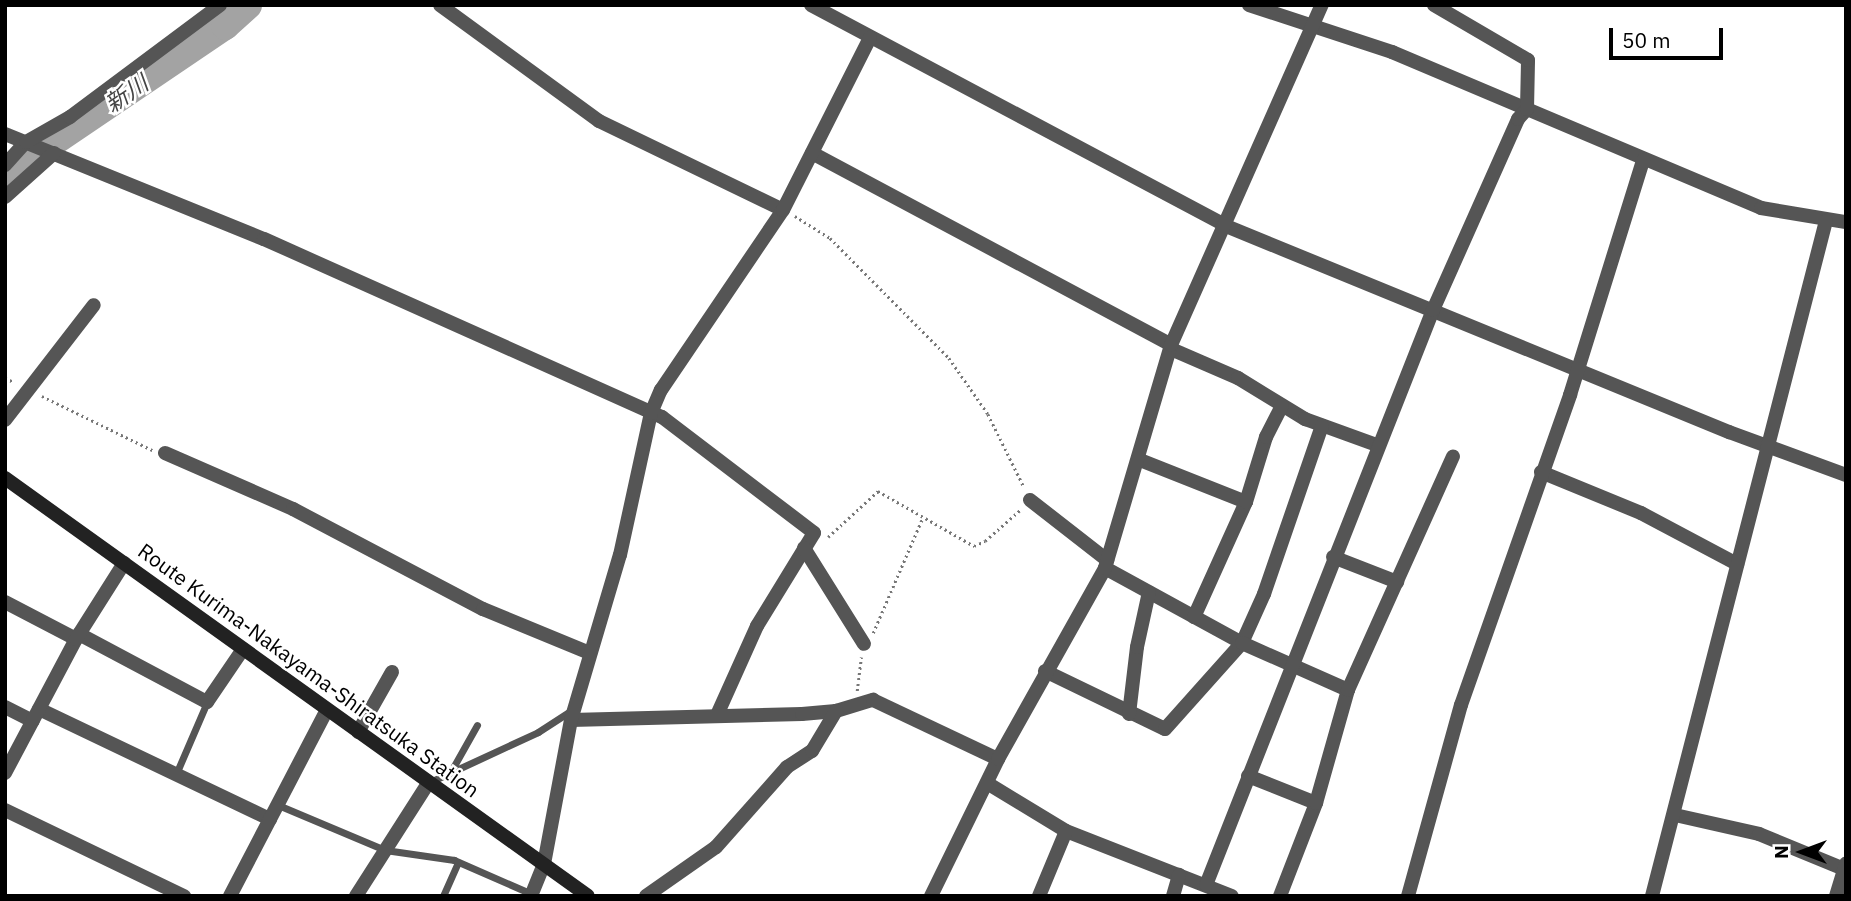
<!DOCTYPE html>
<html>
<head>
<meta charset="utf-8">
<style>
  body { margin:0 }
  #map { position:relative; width:1851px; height:901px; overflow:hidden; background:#fff; font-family:"IBM Plex Sans","Noto Sans JP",sans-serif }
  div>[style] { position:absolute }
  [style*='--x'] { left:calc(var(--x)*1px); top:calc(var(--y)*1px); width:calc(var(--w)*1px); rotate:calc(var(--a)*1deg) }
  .river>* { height:28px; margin:-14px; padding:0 14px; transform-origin:14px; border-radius:14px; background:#a3a3a3 }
  .path>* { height:2.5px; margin-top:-1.25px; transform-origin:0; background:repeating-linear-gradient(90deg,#777 0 2px,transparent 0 5.5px) }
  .service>* { height:7px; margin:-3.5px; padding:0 3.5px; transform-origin:3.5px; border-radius:3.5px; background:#555 }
  .minor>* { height:14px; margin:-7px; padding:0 7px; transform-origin:7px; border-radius:7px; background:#555 }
  .secondary>* { height:14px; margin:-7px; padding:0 7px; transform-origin:7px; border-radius:7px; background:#222 }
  span { translate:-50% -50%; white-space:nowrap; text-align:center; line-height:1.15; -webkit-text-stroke:5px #fff; paint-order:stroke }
  .street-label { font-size:21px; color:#000 }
  .water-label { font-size:23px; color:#444; font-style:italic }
  .frame { position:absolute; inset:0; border:7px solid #000; pointer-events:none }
  .north { position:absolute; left:1767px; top:817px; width:70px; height:70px; -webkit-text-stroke:5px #fff; paint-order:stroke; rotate:270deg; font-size:19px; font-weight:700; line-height:28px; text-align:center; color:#000 }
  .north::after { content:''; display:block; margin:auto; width:24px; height:32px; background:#000; clip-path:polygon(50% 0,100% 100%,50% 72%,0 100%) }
  .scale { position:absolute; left:1609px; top:28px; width:114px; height:32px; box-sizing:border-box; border:4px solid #000; border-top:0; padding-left:9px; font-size:21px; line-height:24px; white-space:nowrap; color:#000; -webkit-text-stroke:5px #fff; paint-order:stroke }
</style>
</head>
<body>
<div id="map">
  <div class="river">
    <i style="--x:5;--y:181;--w:27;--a:-45"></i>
    <i style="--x:24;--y:162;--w:243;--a:-34.1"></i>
    <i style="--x:225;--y:26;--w:31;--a:-42"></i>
  </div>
  <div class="path">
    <i style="--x:795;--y:216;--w:41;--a:32.2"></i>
    <i style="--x:830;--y:238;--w:169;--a:45.2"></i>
    <i style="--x:949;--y:358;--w:68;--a:55.1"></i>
    <i style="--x:988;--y:414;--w:81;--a:63.7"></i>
    <i style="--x:5;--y:378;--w:10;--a:24"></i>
    <i style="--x:42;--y:396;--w:123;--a:26.1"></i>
    <i style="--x:828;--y:537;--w:68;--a:-42.6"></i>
    <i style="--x:878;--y:491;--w:111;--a:29.8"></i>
    <i style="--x:974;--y:546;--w:12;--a:-24"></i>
    <i style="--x:985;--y:541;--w:47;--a:-41.5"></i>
    <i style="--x:873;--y:633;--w:126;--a:-66.7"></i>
    <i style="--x:857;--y:691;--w:34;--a:-83"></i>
  </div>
  <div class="service">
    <i style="--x:450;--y:773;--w:55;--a:-60.6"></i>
    <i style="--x:176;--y:774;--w:78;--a:-66.7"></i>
    <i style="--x:430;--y:782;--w:119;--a:-24.8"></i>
    <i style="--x:538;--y:732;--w:40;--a:-32.9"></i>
    <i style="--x:278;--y:805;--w:116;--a:22.8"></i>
    <i style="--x:385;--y:850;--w:70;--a:8.2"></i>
    <i style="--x:454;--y:860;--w:85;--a:23.6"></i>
    <i style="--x:443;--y:896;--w:37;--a:-66"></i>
  </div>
  <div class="minor">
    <i style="--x:440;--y:5;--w:197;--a:36.1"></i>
    <i style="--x:599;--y:121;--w:204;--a:25.8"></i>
    <i style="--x:811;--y:5;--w:470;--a:28"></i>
    <i style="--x:1226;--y:226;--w:544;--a:22.27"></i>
    <i style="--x:1729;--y:432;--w:125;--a:20.2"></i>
    <i style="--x:1249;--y:5;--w:151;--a:18.2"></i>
    <i style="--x:1392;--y:52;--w:401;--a:22.9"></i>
    <i style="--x:1761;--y:208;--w:86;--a:9.4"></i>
    <i style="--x:5;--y:134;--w:279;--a:22.1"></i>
    <i style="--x:264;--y:239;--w:436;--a:24.1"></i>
    <i style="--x:662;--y:417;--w:191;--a:37.3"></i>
    <i style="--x:814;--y:533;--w:109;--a:121.5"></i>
    <i style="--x:757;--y:626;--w:98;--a:114.2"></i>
    <i style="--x:812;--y:153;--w:407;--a:28.1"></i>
    <i style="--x:5;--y:165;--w:31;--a:-48"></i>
    <i style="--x:26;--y:142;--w:51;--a:-29.6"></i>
    <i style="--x:70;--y:117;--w:187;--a:-36.7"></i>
    <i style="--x:5;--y:197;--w:66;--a:-41.9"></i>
    <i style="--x:1171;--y:349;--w:73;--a:23.4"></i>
    <i style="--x:1238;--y:378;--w:79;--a:31.5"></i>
    <i style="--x:1305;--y:419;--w:77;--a:19.9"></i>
    <i style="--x:5;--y:420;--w:145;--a:-52.3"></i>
    <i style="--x:165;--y:453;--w:140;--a:23.6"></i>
    <i style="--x:293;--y:509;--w:215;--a:27.8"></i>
    <i style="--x:483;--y:609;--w:116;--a:22.4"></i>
    <i style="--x:1140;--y:460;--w:114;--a:21.6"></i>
    <i style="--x:1541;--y:472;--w:108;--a:22.3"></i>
    <i style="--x:1641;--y:513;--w:109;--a:28"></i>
    <i style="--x:1030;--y:500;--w:98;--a:37.9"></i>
    <i style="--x:804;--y:548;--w:113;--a:58"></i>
    <i style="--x:1333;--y:557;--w:69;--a:21.3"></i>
    <i style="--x:1105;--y:568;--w:156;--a:28.7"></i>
    <i style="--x:1242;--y:643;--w:54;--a:-65.8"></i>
    <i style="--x:1264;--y:594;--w:178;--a:-71"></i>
    <i style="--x:5;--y:602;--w:80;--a:27.5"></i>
    <i style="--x:1194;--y:617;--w:126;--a:-65.7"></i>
    <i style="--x:1246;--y:502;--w:68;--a:-72.9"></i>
    <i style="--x:1266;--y:437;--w:35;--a:-63"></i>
    <i style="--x:79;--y:634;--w:145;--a:28"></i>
    <i style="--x:207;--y:702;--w:64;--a:-55.8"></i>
    <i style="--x:1045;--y:671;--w:133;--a:25.8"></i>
    <i style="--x:1165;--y:729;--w:115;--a:-48.2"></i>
    <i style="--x:1242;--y:643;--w:116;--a:23.9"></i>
    <i style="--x:5;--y:707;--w:31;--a:27"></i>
    <i style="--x:39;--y:709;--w:256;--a:25.5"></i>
    <i style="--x:1129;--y:714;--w:67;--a:-83.2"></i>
    <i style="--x:1137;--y:647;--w:56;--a:-77.7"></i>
    <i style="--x:571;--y:720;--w:231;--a:-1.5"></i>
    <i style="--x:802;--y:714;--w:34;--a:-5"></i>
    <i style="--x:836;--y:711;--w:39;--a:-17"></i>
    <i style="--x:873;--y:700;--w:138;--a:25.3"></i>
    <i style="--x:358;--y:732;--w:69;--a:-60.5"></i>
    <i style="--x:5;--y:773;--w:152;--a:-62.1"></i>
    <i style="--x:76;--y:639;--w:90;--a:-57.7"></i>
    <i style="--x:1248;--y:776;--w:73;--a:21.7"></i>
    <i style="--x:987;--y:783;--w:92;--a:31.3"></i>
    <i style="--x:1066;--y:831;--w:178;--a:21.4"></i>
    <i style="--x:5;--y:810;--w:199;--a:25.7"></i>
    <i style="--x:1675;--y:815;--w:86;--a:12.7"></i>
    <i style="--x:1759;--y:834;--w:92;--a:22.4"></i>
    <i style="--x:1206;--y:885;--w:618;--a:-68.46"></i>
    <i style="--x:1433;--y:310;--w:209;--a:-66"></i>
    <i style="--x:1518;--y:119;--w:13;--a:-48"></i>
    <i style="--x:1527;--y:109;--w:49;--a:-88.8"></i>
    <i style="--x:1528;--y:60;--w:109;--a:-149.7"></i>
    <i style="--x:230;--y:896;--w:210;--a:-62.5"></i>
    <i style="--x:356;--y:896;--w:135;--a:-57.4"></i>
    <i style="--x:531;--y:896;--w:35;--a:-68"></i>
    <i style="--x:544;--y:864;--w:147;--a:-79.4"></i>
    <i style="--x:571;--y:720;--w:172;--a:-73.5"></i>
    <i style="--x:620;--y:555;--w:145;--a:-77.7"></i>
    <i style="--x:651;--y:413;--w:25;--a:-67"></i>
    <i style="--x:661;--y:390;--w:217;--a:-55.9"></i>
    <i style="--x:783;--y:210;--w:193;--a:-63.2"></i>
    <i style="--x:646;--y:896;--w:85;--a:-35"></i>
    <i style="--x:716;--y:847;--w:107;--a:-48.4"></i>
    <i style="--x:787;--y:767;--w:30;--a:-33"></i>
    <i style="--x:812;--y:751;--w:47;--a:-59"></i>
    <i style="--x:931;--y:896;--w:153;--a:-63.9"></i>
    <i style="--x:998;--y:759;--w:219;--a:-60.7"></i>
    <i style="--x:1105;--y:568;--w:233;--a:-73.5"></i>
    <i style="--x:1171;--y:345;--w:372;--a:-66.1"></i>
    <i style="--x:1039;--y:896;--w:70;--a:-67.4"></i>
    <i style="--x:1173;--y:896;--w:22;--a:-74"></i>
    <i style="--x:1280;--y:896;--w:100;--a:-68.8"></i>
    <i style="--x:1316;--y:803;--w:117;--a:-74.2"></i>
    <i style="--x:1348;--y:690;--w:256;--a:-65.8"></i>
    <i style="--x:1408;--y:896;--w:198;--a:-74.5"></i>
    <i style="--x:1461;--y:705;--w:329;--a:-70.6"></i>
    <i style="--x:1570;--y:395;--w:246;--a:-72.7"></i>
    <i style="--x:1652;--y:896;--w:697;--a:-75.55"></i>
    <i style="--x:1836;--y:896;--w:34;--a:-73"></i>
  </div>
  <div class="secondary">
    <i style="--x:5;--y:478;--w:717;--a:35.64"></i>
  </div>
  <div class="street-label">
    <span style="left:309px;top:670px;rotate:36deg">Route Kurima-Nakayama-Shiratsuka Station</span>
  </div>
  <div class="water-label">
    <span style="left:126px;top:93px;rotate:-34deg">新川</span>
  </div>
  <div class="frame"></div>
  <div class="north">N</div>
  <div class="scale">50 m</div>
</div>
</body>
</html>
